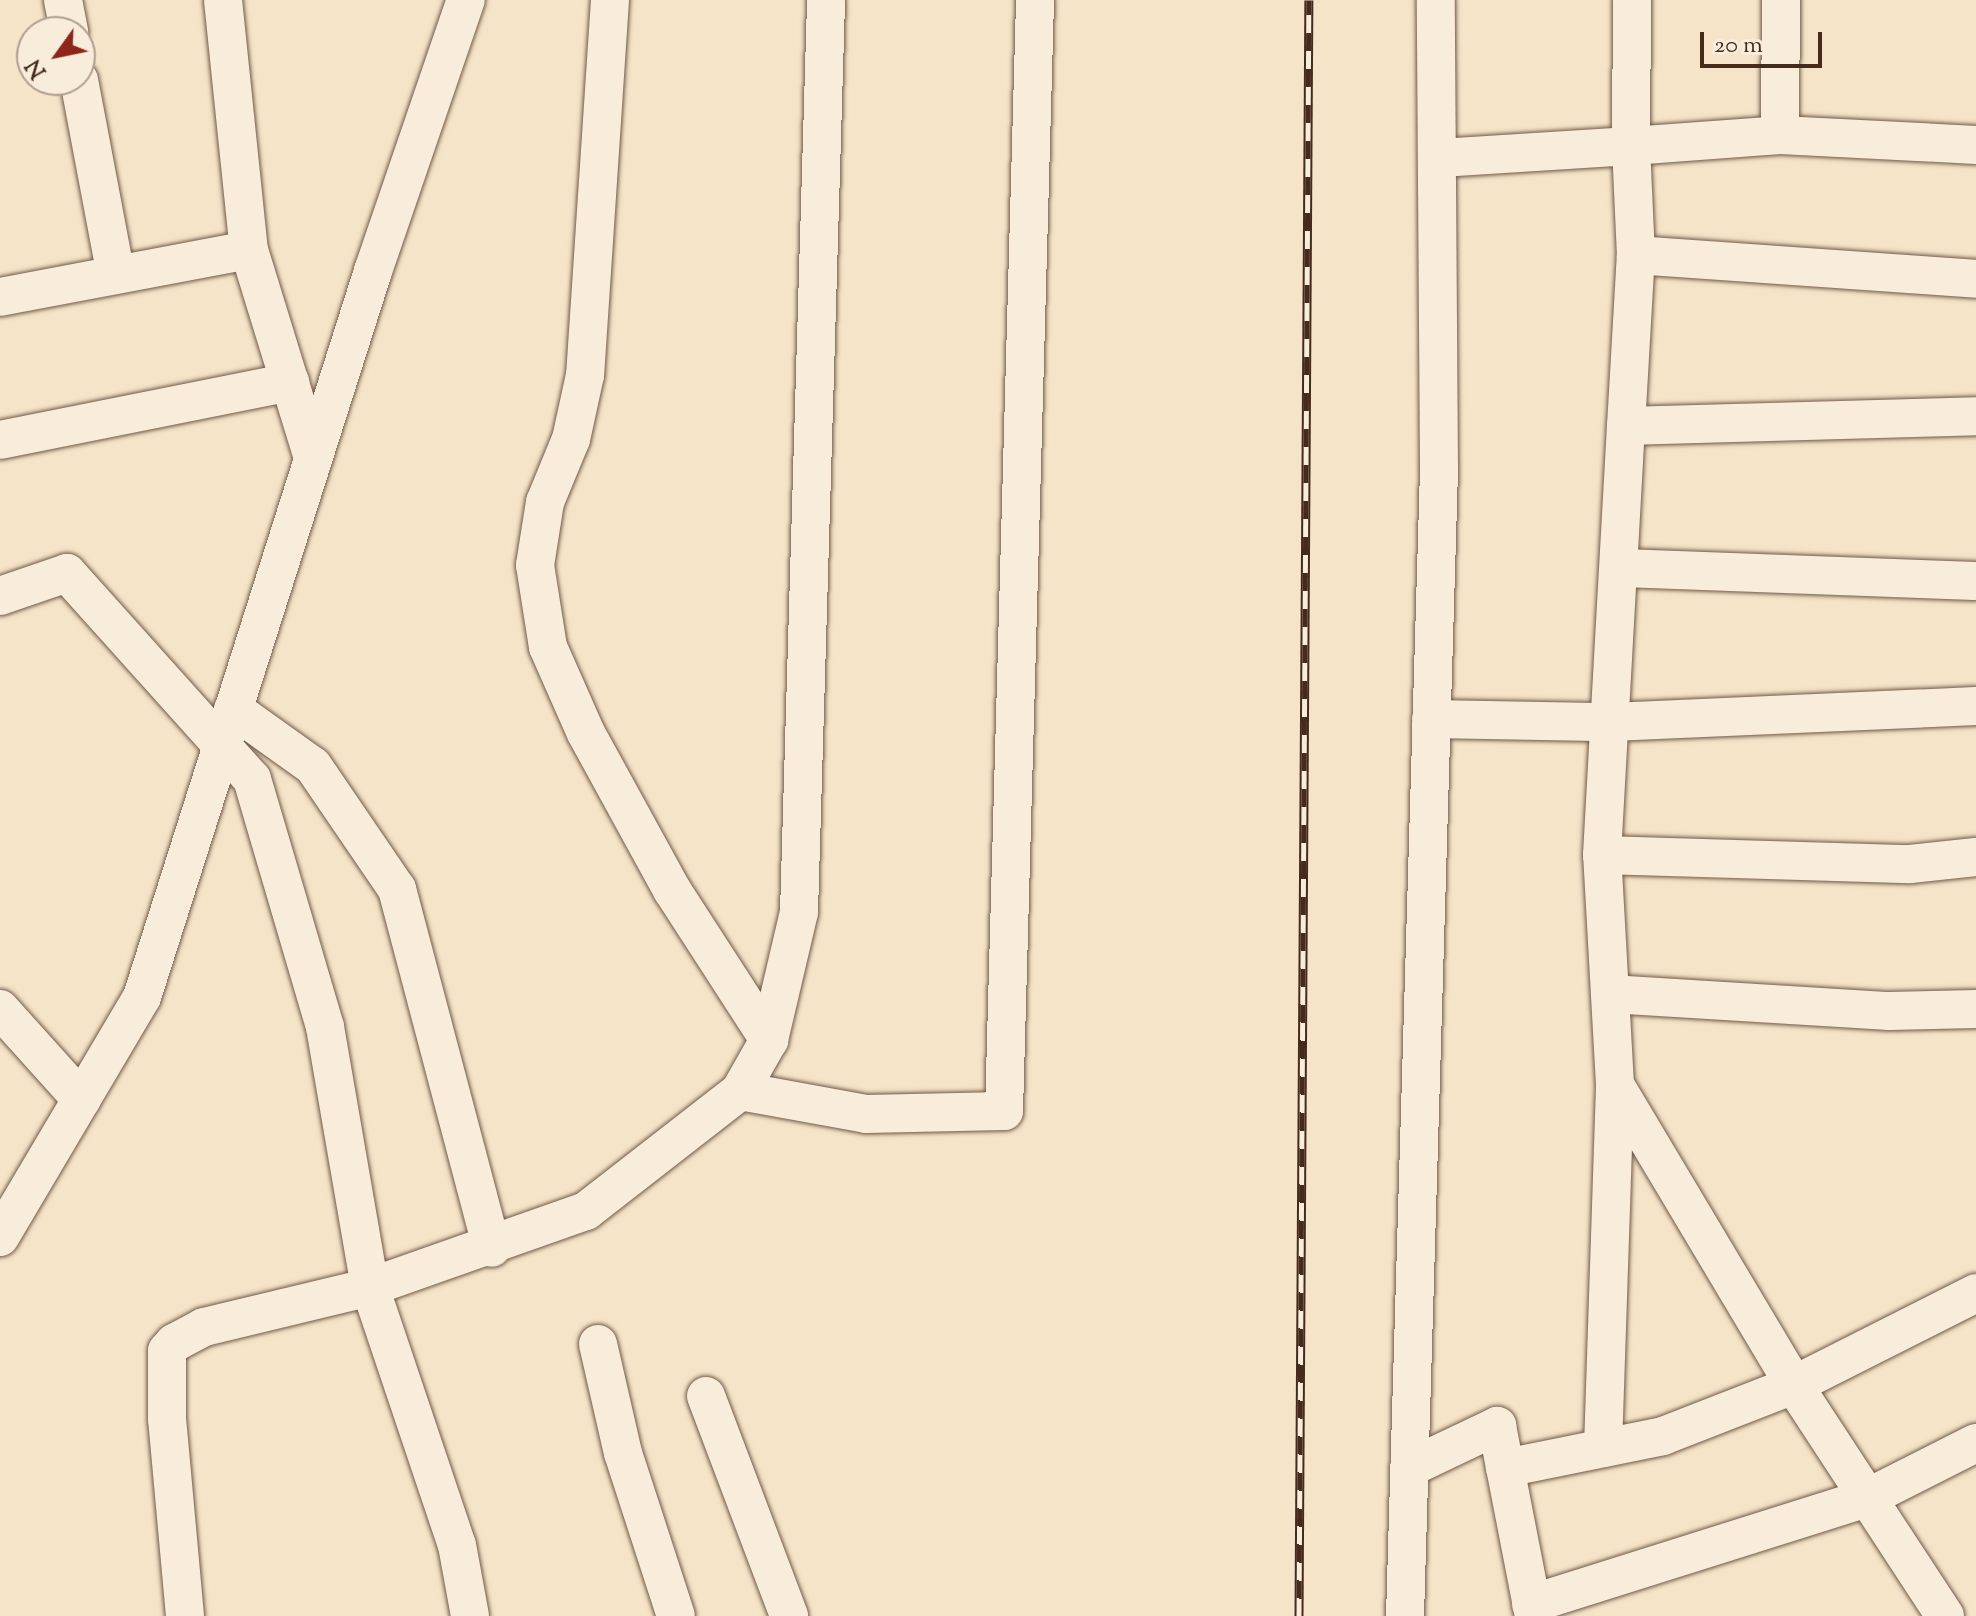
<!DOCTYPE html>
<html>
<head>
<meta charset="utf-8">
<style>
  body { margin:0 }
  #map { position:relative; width:1976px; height:1616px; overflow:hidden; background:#f5e4c8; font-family:"Sorts Mill Goudy",serif }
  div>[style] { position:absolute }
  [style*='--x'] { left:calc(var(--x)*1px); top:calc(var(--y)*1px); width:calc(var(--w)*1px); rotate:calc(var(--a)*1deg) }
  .roads { filter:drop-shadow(0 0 2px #715948) drop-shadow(0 0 2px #715948) }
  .street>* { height:38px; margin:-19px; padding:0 19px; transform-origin:19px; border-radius:19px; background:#f8eddb }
  .rail>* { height:9px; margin-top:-4.5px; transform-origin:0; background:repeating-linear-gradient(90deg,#f8eddb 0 18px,#452b1d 0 36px); box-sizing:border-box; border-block:2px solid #452b1d }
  span { translate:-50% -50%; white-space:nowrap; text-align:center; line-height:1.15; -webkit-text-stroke:6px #f8eddb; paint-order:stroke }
  .north { position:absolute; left:16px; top:16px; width:80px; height:80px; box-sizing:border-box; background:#f8eddb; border:2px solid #b09f8f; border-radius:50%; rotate:237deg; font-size:22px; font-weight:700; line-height:32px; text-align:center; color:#452b1d }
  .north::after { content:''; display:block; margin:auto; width:28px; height:36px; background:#8f2418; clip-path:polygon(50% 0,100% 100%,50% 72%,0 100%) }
  .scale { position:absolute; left:1700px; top:32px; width:122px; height:36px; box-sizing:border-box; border:4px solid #452b1d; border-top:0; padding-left:10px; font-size:24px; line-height:28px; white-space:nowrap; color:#452b1d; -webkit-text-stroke:6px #f8eddb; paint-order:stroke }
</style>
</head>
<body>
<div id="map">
  <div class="roads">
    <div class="street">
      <i style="--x:63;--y:0;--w:33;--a:79"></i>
      <i style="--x:223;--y:0;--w:251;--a:84.1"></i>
      <i style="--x:249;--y:250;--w:218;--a:72.9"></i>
      <i style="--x:610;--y:0;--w:376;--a:93.8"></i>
      <i style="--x:585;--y:375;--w:66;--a:102.3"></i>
      <i style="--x:571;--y:439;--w:68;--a:112.4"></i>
      <i style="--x:545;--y:502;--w:64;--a:99"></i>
      <i style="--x:535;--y:565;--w:83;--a:81"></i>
      <i style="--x:548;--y:647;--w:94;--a:66.2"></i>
      <i style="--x:586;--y:733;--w:179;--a:61.3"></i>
      <i style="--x:672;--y:890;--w:179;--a:57.1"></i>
      <i style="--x:1632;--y:0;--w:146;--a:90.4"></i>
      <i style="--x:1631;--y:146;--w:149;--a:-4.2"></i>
      <i style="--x:1780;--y:135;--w:196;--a:2.9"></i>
      <i style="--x:79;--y:80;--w:198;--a:79.3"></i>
      <i style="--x:1780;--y:135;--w:135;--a:-89.6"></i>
      <i style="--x:1440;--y:158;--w:191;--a:-3.6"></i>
      <i style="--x:1631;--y:146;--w:109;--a:87.4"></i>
      <i style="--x:1636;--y:255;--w:341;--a:4"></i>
      <i style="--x:0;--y:297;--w:253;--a:-10.7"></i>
      <i style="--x:1626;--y:426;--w:171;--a:-86.7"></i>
      <i style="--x:0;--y:440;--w:296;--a:-11.3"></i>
      <i style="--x:1621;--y:568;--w:355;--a:2.1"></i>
      <i style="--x:0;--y:596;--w:71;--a:-18.9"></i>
      <i style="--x:67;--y:573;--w:277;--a:48.1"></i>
      <i style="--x:252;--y:779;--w:259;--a:73.6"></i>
      <i style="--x:325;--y:1027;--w:264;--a:80.2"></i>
      <i style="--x:370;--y:1287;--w:272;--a:71.4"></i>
      <i style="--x:457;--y:1545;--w:72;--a:79.6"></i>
      <i style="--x:233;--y:709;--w:98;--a:35.5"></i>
      <i style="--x:313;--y:766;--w:149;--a:55.7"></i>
      <i style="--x:397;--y:889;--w:371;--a:75.2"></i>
      <i style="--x:1431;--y:719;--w:180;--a:1"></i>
      <i style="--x:1611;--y:722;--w:365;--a:-2.5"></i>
      <i style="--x:1602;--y:855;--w:308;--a:1.7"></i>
      <i style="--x:1910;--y:864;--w:66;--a:-6.1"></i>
      <i style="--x:1610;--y:994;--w:280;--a:3.5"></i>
      <i style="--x:1889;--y:1011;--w:87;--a:-1.3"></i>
      <i style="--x:0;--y:1009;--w:122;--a:48"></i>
      <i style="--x:740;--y:1091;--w:128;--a:10.3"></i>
      <i style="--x:866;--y:1114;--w:138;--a:-1.2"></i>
      <i style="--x:1004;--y:1111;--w:1111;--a:-88.4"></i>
      <i style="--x:0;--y:1237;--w:279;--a:-59.4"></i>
      <i style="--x:142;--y:997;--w:762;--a:-72.35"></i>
      <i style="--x:373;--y:271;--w:287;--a:-71.1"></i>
      <i style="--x:598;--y:1344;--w:112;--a:77.1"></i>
      <i style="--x:623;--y:1453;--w:171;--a:72"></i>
      <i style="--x:706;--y:1396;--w:235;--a:69.3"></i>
      <i style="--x:1603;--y:1448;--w:363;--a:-88.1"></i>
      <i style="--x:1409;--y:1468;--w:98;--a:-25.5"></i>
      <i style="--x:1497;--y:1426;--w:194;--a:79"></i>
      <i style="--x:1505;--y:1468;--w:161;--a:-11.4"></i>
      <i style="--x:1663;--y:1436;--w:141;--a:-21.3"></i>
      <i style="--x:1794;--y:1385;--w:204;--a:-26.8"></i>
      <i style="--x:1531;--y:1604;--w:352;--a:-17.5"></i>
      <i style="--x:1867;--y:1498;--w:122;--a:-26.8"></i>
      <i style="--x:185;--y:1616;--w:198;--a:-95.2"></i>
      <i style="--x:167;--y:1419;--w:68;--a:-90"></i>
      <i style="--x:167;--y:1351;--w:11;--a:-49"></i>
      <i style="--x:174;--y:1343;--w:34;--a:-28"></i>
      <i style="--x:204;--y:1327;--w:171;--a:-13.5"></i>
      <i style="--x:370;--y:1287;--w:229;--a:-19.4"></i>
      <i style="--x:586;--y:1211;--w:195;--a:-37.9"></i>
      <i style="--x:740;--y:1091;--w:59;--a:-60.4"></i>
      <i style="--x:769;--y:1040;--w:131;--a:-76.8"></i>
      <i style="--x:799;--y:912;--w:912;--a:-88.3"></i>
      <i style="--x:1405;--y:1616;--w:1149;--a:-88.3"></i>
      <i style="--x:1439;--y:468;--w:468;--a:-90.4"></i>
      <i style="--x:1945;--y:1616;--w:276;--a:-123.2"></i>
      <i style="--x:1794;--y:1385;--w:349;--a:-120.8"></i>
      <i style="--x:1615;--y:1085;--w:230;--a:-93.2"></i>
      <i style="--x:1602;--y:855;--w:430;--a:-86.8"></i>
      <i style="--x:1626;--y:426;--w:350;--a:-1.6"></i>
    </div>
  </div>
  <div class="rail">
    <i style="--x:1299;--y:1616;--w:1616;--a:-89.65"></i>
  </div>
  <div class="north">N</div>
  <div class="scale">20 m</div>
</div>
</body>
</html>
